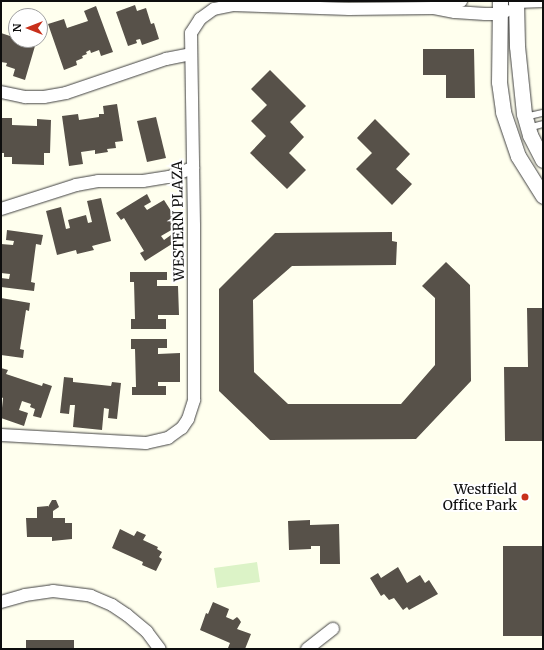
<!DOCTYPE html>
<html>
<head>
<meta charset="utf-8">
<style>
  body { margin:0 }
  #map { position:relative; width:544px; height:650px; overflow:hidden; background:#ffe; font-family:Merriweather,serif }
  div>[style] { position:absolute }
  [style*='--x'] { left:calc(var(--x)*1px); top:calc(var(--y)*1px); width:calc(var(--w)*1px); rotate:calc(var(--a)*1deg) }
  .pitch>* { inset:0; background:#dcf3c7 }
  .building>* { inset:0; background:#575149 }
  .roads { filter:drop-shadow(0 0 1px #414141) drop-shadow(0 0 1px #414141) }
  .service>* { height:6px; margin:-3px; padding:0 3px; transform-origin:3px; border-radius:3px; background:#fff }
  .minor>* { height:12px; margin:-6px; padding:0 6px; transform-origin:6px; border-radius:6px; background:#fff }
  .tertiary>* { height:15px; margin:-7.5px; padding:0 7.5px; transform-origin:7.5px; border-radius:7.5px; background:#fff }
  .dots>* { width:11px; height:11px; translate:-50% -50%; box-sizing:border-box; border:2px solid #fff; border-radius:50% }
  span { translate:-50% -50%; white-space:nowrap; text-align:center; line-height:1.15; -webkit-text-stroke:4px #fff; paint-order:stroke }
  .street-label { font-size:14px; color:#0e0e0e }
  .poi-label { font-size:14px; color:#0e0e0e }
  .right { translate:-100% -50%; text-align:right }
  .frame { position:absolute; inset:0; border:2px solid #0e0e0e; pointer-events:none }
  .north { position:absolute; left:8px; top:8px; width:40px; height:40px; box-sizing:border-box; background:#fff; border:1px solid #9f9f9f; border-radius:50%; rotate:270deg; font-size:11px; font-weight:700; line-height:16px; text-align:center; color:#0e0e0e }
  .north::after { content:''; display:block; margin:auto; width:14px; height:18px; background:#c8301b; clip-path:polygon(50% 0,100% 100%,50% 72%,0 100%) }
</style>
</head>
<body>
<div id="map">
  <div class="pitch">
    <i style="clip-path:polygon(257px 562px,260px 582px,217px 588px,214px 568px)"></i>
  </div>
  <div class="building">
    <i style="clip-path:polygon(135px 5px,137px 11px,146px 8px,151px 24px,154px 23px,159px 39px,142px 45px,140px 39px,136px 40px,137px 43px,128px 46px,116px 12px)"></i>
    <i style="clip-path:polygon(96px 6px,113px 52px,101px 56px,99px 50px,91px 53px,90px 50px,86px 52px,87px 54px,82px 56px,83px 58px,76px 61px,77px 65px,64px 70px,48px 24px,64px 19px,67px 28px,88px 21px,84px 11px)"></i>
    <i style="clip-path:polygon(1px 33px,16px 38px,16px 40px,35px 40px,33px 45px,35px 46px,25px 80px,13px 76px,15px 69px,6px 66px,7px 63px,1px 62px)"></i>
    <i style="clip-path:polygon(423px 49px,474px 49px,475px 98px,446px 98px,446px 75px,423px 75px)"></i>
    <i style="clip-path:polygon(270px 70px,306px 106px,290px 122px,304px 137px,289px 153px,306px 170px,287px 189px,250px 153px,266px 136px,251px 121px,267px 105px,251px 89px)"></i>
    <i style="clip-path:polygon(117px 104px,123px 141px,115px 142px,116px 148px,107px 149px,108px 152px,95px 154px,95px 150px,81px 152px,83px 164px,69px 166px,62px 116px,78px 114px,79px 120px,99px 117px,99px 114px,104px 114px,103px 106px)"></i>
    <i style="clip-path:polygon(156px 117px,166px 158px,147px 162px,137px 121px)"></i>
    <i style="clip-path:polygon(1px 118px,12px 118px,12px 125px,37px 126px,37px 119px,51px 120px,50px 153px,44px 153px,44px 165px,12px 164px,12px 157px,4px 157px,4px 153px,1px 153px)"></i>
    <i style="clip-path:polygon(375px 119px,410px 154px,396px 169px,412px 184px,392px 205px,356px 169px,372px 153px,357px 138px)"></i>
    <i style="clip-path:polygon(147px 194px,151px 202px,144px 206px,147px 210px,164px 200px,180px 225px,161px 236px,164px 240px,171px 235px,175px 242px,145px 261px,140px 253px,144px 251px,124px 218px,121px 220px,116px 213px)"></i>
    <i style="clip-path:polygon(101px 198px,111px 241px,92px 246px,94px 250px,77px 254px,76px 250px,57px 255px,46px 211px,61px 207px,66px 229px,70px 228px,68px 220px,86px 215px,88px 223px,92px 222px,87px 201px)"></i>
    <i style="clip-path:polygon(7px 230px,43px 235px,41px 245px,36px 244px,31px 282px,35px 283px,34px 291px,1px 287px,1px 278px,9px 279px,10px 274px,1px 273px,1px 244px,13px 245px,14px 241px,6px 240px)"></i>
    <i style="clip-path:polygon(392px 232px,392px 241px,397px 242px,396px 265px,292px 266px,253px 300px,254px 372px,288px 404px,401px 404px,435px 365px,435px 298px,422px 286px,446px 262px,470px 285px,471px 381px,416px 439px,270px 440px,219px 391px,219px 289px,275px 233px)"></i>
    <i style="clip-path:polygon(130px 272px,167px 272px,167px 280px,157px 280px,157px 286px,178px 286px,179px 315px,158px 315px,158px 319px,166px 319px,166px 329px,131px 329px,131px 319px,135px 319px,134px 282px,130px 282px)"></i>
    <i style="clip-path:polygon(1px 298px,30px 303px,29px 311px,26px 310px,20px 349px,24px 350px,23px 358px,1px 355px)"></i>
    <i style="clip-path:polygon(527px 308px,543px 308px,543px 441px,505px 441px,504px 367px,528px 367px)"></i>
    <i style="clip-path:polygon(131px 339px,167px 339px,167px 348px,158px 348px,158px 354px,180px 353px,180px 382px,158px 382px,158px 386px,166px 386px,166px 395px,132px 395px,132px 387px,136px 387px,135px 349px,131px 349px)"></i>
    <i style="clip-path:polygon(1px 368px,8px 370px,6px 374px,42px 386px,43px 383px,52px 386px,41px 418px,33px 416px,35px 409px,30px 407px,31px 404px,22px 401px,19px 410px,28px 413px,24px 426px,1px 418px,3px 398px,1px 397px)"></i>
    <i style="clip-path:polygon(64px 377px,73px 378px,73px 382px,111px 386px,112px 382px,121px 383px,117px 419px,108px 418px,109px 409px,104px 408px,102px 430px,73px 427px,75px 405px,70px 405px,69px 414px,60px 413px)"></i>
    <i style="clip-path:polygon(52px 500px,56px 500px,59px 507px,53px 511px,53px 518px,65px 518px,65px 523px,72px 523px,72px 539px,52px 541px,52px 537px,27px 537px,26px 518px,37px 518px,37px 507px,48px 506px,48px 507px)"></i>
    <i style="clip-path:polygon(310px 520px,310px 525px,339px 524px,340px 564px,320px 564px,320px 546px,311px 546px,311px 549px,289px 550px,288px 521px)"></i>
    <i style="clip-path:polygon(120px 529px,134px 536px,137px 531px,146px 535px,143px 540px,158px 547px,157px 549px,162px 552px,159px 557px,162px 559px,156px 571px,142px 565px,143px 562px,112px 548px)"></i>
    <i style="clip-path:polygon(503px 546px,543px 546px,543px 636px,503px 636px)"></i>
    <i style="clip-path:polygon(398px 567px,407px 583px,420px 575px,425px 583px,429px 580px,438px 594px,409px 610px,407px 607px,403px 610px,394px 598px,389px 600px,384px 594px,381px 596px,370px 578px,378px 573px,381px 578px)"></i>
    <i style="clip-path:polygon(213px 602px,229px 609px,226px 617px,233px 620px,237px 617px,239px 619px,241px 622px,237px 629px,251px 634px,245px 649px,228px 648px,230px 643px,200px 630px,206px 613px,208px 614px)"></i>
    <i style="clip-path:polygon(26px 640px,74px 640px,74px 649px,26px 649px)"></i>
  </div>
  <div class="roads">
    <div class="service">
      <i style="--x:517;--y:5;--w:26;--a:-2"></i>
      <i style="--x:525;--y:117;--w:18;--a:-13"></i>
      <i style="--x:528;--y:128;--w:16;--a:-15"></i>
    </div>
    <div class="minor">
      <i style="--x:434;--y:8;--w:21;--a:11"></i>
      <i style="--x:455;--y:12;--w:30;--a:4"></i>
      <i style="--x:485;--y:14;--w:15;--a:0"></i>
      <i style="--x:500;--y:14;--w:7;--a:-27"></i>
      <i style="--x:1;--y:92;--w:25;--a:12"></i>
      <i style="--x:25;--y:97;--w:19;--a:0"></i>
      <i style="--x:44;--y:97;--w:22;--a:-10"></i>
      <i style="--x:66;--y:93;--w:106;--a:-18.8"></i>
      <i style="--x:166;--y:59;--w:25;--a:-11"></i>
      <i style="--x:1;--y:209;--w:79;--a:-17.7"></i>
      <i style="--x:76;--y:185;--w:22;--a:-10"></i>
      <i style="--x:98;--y:181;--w:45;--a:0"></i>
      <i style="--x:143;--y:181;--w:26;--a:-9"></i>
      <i style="--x:169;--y:177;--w:26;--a:-21"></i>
      <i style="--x:1;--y:435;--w:145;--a:3.2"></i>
      <i style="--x:146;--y:443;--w:23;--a:-13"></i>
      <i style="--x:168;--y:438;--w:17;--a:-36"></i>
      <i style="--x:182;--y:428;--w:11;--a:-56"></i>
      <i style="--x:188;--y:419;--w:20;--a:-72"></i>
      <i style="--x:194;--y:400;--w:175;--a:-90"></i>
      <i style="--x:194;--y:225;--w:192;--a:-90.9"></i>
      <i style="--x:191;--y:33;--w:17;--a:-57"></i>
      <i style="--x:200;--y:19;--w:17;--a:-36"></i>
      <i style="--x:214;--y:9;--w:19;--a:-12"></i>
      <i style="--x:233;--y:5;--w:116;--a:2"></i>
      <i style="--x:349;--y:9;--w:84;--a:-0.7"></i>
      <i style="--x:433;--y:8;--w:29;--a:-14"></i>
      <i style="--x:1;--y:602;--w:25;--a:-16"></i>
      <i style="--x:25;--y:595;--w:28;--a:-8"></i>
      <i style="--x:53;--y:591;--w:38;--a:7"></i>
      <i style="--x:91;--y:596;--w:23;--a:23"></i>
      <i style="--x:112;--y:605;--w:18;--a:34"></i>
      <i style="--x:127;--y:615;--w:26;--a:40"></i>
      <i style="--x:147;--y:632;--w:21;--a:53"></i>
      <i style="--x:307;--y:649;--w:33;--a:-38"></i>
    </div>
    <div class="tertiary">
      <i style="--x:500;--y:1;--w:81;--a:90.7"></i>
      <i style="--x:499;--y:82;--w:30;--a:82"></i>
      <i style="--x:503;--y:112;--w:46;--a:71.2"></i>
      <i style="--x:518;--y:156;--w:47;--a:58"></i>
      <i style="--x:516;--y:1;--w:45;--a:88.7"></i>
      <i style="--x:517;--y:46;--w:68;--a:84.1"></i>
      <i style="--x:524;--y:114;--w:22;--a:74"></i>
      <i style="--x:530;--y:135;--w:28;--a:63"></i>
    </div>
  </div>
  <div class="dots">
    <i style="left:525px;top:497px;background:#c8301b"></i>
  </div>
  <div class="street-label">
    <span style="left:178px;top:221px;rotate:-91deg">WESTERN PLAZA</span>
  </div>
  <div class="poi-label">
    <span class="right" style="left:517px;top:497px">Westfield<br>Office Park</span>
  </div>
  <div class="frame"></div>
  <div class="north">N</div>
</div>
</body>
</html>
